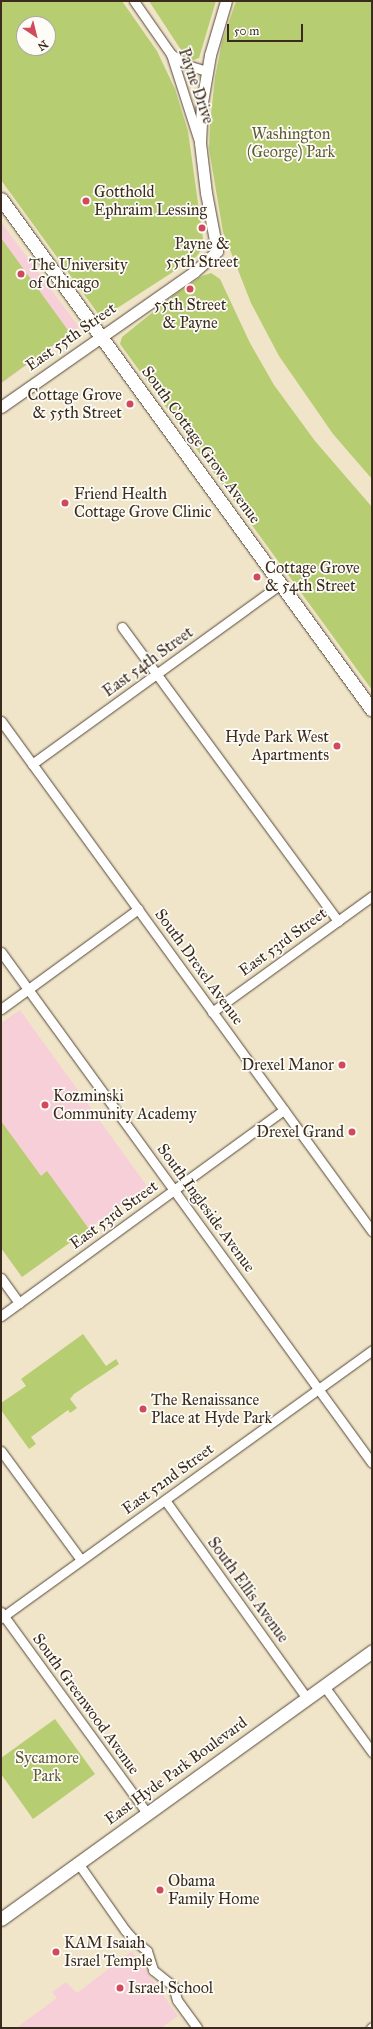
<!DOCTYPE html>
<html>
<head>
<meta charset="utf-8">
<style>
  body { margin:0 }
  #map { position:relative; width:373px; height:2029px; overflow:hidden; background:#f0e5c9; font-family:"IM FELL Great Primer",serif }
  div>[style] { position:absolute }
  [style*='--x'] { left:calc(var(--x)*1px); top:calc(var(--y)*1px); width:calc(var(--w)*1px); rotate:calc(var(--a)*1deg) }
  .built>* { inset:0; background:#f6cfd8 }
  .green>* { inset:0; background:#b7cd71 }
  .roads { filter:drop-shadow(0 0 1px #564638) drop-shadow(0 0 1px #564638) }
  .minor>* { height:9px; margin:-4.5px; padding:0 4.5px; transform-origin:4.5px; border-radius:4.5px; background:#fff }
  .tertiary>* { height:11px; margin:-5.5px; padding:0 5.5px; transform-origin:5.5px; border-radius:5.5px; background:#fff }
  .secondary>* { height:13px; margin:-6.5px; padding:0 6.5px; transform-origin:6.5px; border-radius:6.5px; background:#fff }
  .dots>* { width:11px; height:11px; translate:-50% -50%; box-sizing:border-box; border:2px solid #fdfcf7; border-radius:50% }
  span { translate:-50% -50%; white-space:nowrap; text-align:center; line-height:1.15; -webkit-text-stroke:3.5px #fdfcf7; paint-order:stroke }
  .street-label { font-size:16px; color:#3b2a1e }
  .park-label { font-size:16px; color:#605b37 }
  .poi-label { font-size:16px; color:#3b2a1e }
  .left { translate:0 -50%; text-align:left }
  .right { translate:-100% -50%; text-align:right }
  .frame { position:absolute; inset:0; border:2px solid #3b2a1e; pointer-events:none }
  .north { position:absolute; left:16px; top:16px; width:40px; height:40px; box-sizing:border-box; background:#fdfcf7; border:1px solid #afa8a0; border-radius:50%; rotate:145deg; font-size:11px; font-weight:700; line-height:16px; text-align:center; color:#3b2a1e }
  .north::after { content:''; display:block; margin:auto; width:14px; height:18px; background:#d1495b; clip-path:polygon(50% 0,100% 100%,50% 72%,0 100%) }
  .scale { position:absolute; left:227px; top:24px; width:76px; height:18px; box-sizing:border-box; border:2px solid #3b2a1e; border-top:0; padding-left:5px; font-size:12px; line-height:14px; white-space:nowrap; color:#3b2a1e; -webkit-text-stroke:3px #fdfcf7; paint-order:stroke }
</style>
</head>
<body>
<div id="map">
  <div class="built">
    <i style="clip-path:polygon(1px 222px,79px 327px,1px 384px)"></i>
    <i style="clip-path:polygon(20px 1010px,147px 1186px,22px 1277px,1px 1248px,1px 1023px)"></i>
    <i style="clip-path:polygon(132px 1951px,178px 2016px,161px 2028px,16px 2028px,57px 1998px,52px 1992px,66px 1982px,77px 1993px)"></i>
  </div>
  <div class="green">
    <i style="clip-path:polygon(evenodd,1px 1px,122px 1px,157px 51px,175px 89px,188px 131px,204px 246px,196px 257px,105px 316px,99px 315px,1px 180px,1px 1px,24px 24px,48px 24px,48px 48px,24px 48px,24px 24px)"></i>
    <i style="clip-path:polygon(149px 1px,216px 1px,199px 58px,191px 61px,185px 56px)"></i>
    <i style="clip-path:polygon(236px 1px,372px 1px,372px 479px,333px 434px,279px 356px,251px 303px,223px 232px,209px 149px,210px 124px,215px 77px,222px 42px)"></i>
    <i style="clip-path:polygon(1px 238px,70px 333px,1px 383px)"></i>
    <i style="clip-path:polygon(211px 273px,220px 279px,250px 343px,274px 385px,315px 441px,372px 507px,372px 690px,120px 344px,122px 337px,174px 295px,202px 276px)"></i>
    <i style="clip-path:polygon(1px 1121px,41px 1176px,47px 1171px,89px 1229px,22px 1277px,1px 1248px)"></i>
    <i style="clip-path:polygon(83px 1334px,106px 1366px,116px 1359px,119px 1364px,74px 1394px,70px 1399px,77px 1408px,70px 1413px,68px 1410px,31px 1437px,36px 1444px,29px 1449px,1px 1410px,1px 1403px,26px 1386px,21px 1379px)"></i>
    <i style="clip-path:polygon(55px 1719px,95px 1774px,33px 1819px,1px 1774px,1px 1758px)"></i>
  </div>
  <div class="roads">
    <div class="minor">
      <i style="--x:134;--y:1;--w:65;--a:55.1"></i>
      <i style="--x:171;--y:54;--w:91;--a:72.2"></i>
      <i style="--x:171;--y:54;--w:19;--a:35"></i>
      <i style="--x:187;--y:65;--w:21;--a:17"></i>
      <i style="--x:122;--y:627;--w:365;--a:53.7"></i>
      <i style="--x:1;--y:721;--w:631;--a:53.97"></i>
      <i style="--x:32;--y:764;--w:307;--a:-35.9"></i>
      <i style="--x:1;--y:952;--w:631;--a:54.02"></i>
      <i style="--x:1;--y:1009;--w:170;--a:-36.1"></i>
      <i style="--x:212;--y:1012;--w:198;--a:-35.9"></i>
      <i style="--x:1;--y:1278;--w:31;--a:54"></i>
      <i style="--x:1;--y:1316;--w:350;--a:-36.1"></i>
      <i style="--x:1;--y:1451;--w:135;--a:53.7"></i>
      <i style="--x:165;--y:1500;--w:244;--a:54.4"></i>
      <i style="--x:1;--y:1612;--w:248;--a:54"></i>
      <i style="--x:1;--y:1618;--w:458;--a:-35.8"></i>
      <i style="--x:324;--y:1686;--w:82;--a:54"></i>
      <i style="--x:78;--y:1863;--w:82;--a:55"></i>
      <i style="--x:125;--y:1930;--w:13;--a:48"></i>
      <i style="--x:134;--y:1940;--w:17;--a:40"></i>
      <i style="--x:147;--y:1951;--w:20;--a:72"></i>
      <i style="--x:153;--y:1970;--w:26;--a:39"></i>
      <i style="--x:173;--y:1986;--w:15;--a:74"></i>
      <i style="--x:177;--y:2000;--w:34;--a:54"></i>
      <i style="--x:371;--y:2028;--w:1;--a:-45"></i>
    </div>
    <div class="tertiary">
      <i style="--x:1;--y:407;--w:236;--a:-35"></i>
      <i style="--x:194;--y:272;--w:31;--a:-42"></i>
      <i style="--x:217;--y:251;--w:59;--a:-100.7"></i>
      <i style="--x:206;--y:193;--w:50;--a:-96.8"></i>
      <i style="--x:200;--y:143;--w:41;--a:-87.2"></i>
      <i style="--x:202;--y:102;--w:48;--a:-80.3"></i>
      <i style="--x:210;--y:55;--w:56;--a:-73.5"></i>
    </div>
    <div class="secondary">
      <i style="--x:1;--y:199;--w:631;--a:54.02"></i>
      <i style="--x:1;--y:1919;--w:458;--a:-35.8"></i>
    </div>
  </div>
  <div class="dots">
    <i style="left:86px;top:201px;background:#d1495b"></i>
    <i style="left:202px;top:228px;background:#d1495b"></i>
    <i style="left:21px;top:274px;background:#d1495b"></i>
    <i style="left:190px;top:289px;background:#d1495b"></i>
    <i style="left:130px;top:404px;background:#d1495b"></i>
    <i style="left:65px;top:503px;background:#d1495b"></i>
    <i style="left:257px;top:577px;background:#d1495b"></i>
    <i style="left:337px;top:746px;background:#d1495b"></i>
    <i style="left:342px;top:1065px;background:#d1495b"></i>
    <i style="left:45px;top:1105px;background:#d1495b"></i>
    <i style="left:352px;top:1132px;background:#d1495b"></i>
    <i style="left:143px;top:1409px;background:#d1495b"></i>
    <i style="left:160px;top:1890px;background:#d1495b"></i>
    <i style="left:56px;top:1952px;background:#d1495b"></i>
    <i style="left:120px;top:1988px;background:#d1495b"></i>
  </div>
  <div class="street-label">
    <span style="left:196px;top:86px;rotate:71deg">Payne Drive</span>
    <span style="left:71px;top:337px;rotate:-35deg">East 55th Street</span>
    <span style="left:201px;top:445px;rotate:54deg">South Cottage Grove Avenue</span>
    <span style="left:148px;top:662px;rotate:-36deg">East 54th Street</span>
    <span style="left:283px;top:942px;rotate:-36deg">East 53rd Street</span>
    <span style="left:199px;top:967px;rotate:54deg">South Drexel Avenue</span>
    <span style="left:206px;top:1208px;rotate:54deg">South Ingleside Avenue</span>
    <span style="left:114px;top:1215px;rotate:-36deg">East 53rd Street</span>
    <span style="left:168px;top:1479px;rotate:-36deg">East 52nd Street</span>
    <span style="left:248px;top:1590px;rotate:54deg">South Ellis Avenue</span>
    <span style="left:86px;top:1704px;rotate:54deg">South Greenwood Avenue</span>
    <span style="left:176px;top:1771px;rotate:-36deg">East Hyde Park Boulevard</span>
  </div>
  <div class="park-label">
    <span style="left:291px;top:143px">Washington<br>(George) Park</span>
    <span style="left:47px;top:1767px">Sycamore<br>Park</span>
  </div>
  <div class="poi-label">
    <span class="left" style="left:94px;top:201px">Gotthold<br>Ephraim Lessing</span>
    <span style="left:202px;top:253px">Payne &amp;<br>55th Street</span>
    <span class="left" style="left:29px;top:274px">The University<br>of Chicago</span>
    <span style="left:190px;top:314px">55th Street<br>&amp; Payne</span>
    <span class="right" style="left:122px;top:404px">Cottage Grove<br>&amp; 55th Street</span>
    <span class="left" style="left:74px;top:503px">Friend Health<br>Cottage Grove Clinic</span>
    <span class="left" style="left:265px;top:577px">Cottage Grove<br>&amp; 54th Street</span>
    <span class="right" style="left:329px;top:746px">Hyde Park West<br>Apartments</span>
    <span class="right" style="left:334px;top:1065px">Drexel Manor</span>
    <span class="left" style="left:53px;top:1105px">Kozminski<br>Community Academy</span>
    <span class="right" style="left:344px;top:1132px">Drexel Grand</span>
    <span class="left" style="left:151px;top:1409px">The Renaissance<br>Place at Hyde Park</span>
    <span class="left" style="left:168px;top:1890px">Obama<br>Family Home</span>
    <span class="left" style="left:64px;top:1952px">KAM Isaiah<br>Israel Temple</span>
    <span class="left" style="left:128px;top:1988px">Israel School</span>
  </div>
  <div class="frame"></div>
  <div class="north">N</div>
  <div class="scale">50 m</div>
</div>
</body>
</html>
